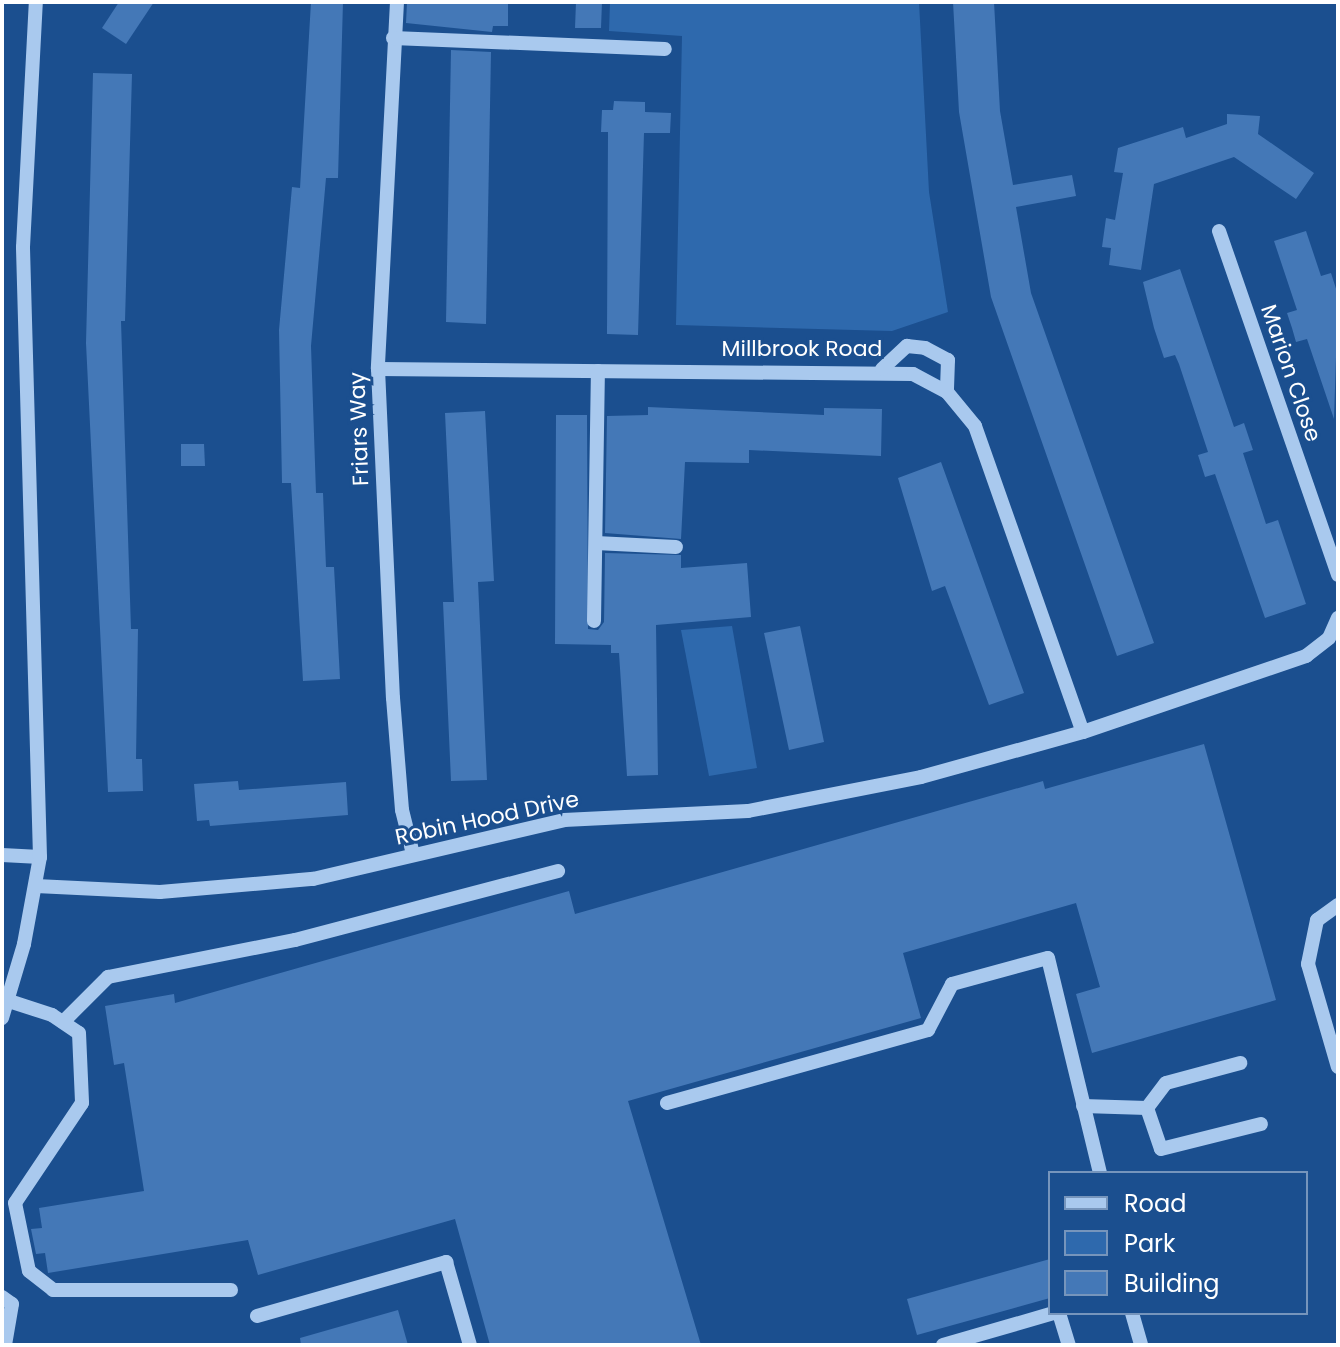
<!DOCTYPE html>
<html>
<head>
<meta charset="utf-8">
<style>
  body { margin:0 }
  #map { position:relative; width:1340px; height:1347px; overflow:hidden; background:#1b4f8f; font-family:Poppins,sans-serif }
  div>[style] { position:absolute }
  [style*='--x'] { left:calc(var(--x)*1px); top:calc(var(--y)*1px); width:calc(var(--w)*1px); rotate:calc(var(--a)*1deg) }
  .green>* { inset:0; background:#2e69ad }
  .building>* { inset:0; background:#4478b7 }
  .minor>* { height:14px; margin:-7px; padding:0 7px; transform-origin:7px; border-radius:7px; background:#a9c9ee }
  span { translate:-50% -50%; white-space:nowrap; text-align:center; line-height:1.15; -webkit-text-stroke:6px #1b4f8f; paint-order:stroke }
  .street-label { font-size:22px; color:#fff }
  .frame { position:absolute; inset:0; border:4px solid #fff; pointer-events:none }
  .legend { position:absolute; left:1048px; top:1171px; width:260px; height:144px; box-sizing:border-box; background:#1b4f8f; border:2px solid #7695bc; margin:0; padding:10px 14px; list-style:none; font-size:24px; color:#fff }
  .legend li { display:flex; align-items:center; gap:16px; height:40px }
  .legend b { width:40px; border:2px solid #7695bc }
</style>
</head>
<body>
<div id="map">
  <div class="green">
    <i style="clip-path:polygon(610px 2px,919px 2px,929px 192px,948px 312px,892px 331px,676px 325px,682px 36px,609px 31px)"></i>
    <i style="clip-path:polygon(732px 626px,757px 768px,709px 776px,681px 630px)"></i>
  </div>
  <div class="building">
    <i style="clip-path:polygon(119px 2px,154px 2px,126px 44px,102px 28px)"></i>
    <i style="clip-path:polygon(311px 2px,343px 2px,338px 178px,326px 178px,311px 346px,316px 493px,323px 493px,326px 567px,334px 567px,340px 679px,303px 681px,291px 483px,282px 483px,279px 330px,292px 187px,300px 188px)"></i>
    <i style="clip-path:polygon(407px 2px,508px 2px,508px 26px,493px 26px,492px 32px,406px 23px)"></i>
    <i style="clip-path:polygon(576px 2px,602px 2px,601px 28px,575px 28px)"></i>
    <i style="clip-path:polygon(953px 2px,994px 2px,1000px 111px,1013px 185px,1072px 175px,1076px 196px,1016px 207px,1031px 293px,1154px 643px,1117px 656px,991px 297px,959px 112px)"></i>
    <i style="clip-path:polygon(451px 50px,491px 52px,486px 324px,446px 322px)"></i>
    <i style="clip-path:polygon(93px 73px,132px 74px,125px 321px,121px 321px,131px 629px,138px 629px,136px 759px,142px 759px,143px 791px,108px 792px,86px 343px)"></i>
    <i style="clip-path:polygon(614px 101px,645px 102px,645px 112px,671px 113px,670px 133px,644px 133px,638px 335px,607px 334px,608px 132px,601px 132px,602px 110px,613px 110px)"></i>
    <i style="clip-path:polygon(1227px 114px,1260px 116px,1258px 134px,1314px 173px,1296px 199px,1234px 157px,1154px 184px,1141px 270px,1109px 265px,1111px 248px,1102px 247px,1106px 218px,1115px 220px,1123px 173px,1114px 172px,1118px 148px,1183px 127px,1186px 138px,1227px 124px)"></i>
    <i style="clip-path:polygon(1306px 231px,1321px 276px,1331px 273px,1338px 295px,1334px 419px,1307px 339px,1296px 342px,1292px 328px,1287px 313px,1297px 310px,1274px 241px)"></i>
    <i style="clip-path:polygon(1180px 269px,1234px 427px,1244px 423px,1253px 450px,1243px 453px,1266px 524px,1278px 520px,1306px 604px,1265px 618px,1215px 474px,1205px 477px,1198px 455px,1208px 452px,1179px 364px,1175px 355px,1164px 358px,1154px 328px,1143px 282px)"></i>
    <i style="clip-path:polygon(648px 407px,824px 415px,824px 408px,882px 409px,881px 456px,749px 450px,749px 463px,685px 462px,681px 539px,605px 533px,607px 416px,648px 415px)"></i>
    <i style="clip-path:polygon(485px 411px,494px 581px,478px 582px,487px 780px,451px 781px,443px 602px,454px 602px,445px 413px)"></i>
    <i style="clip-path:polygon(556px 415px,587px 415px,588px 629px,598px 630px,604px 622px,605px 553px,681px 555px,681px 568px,747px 563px,751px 617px,656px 625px,658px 775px,627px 776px,619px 653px,611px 653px,611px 645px,555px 644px)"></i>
    <i style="clip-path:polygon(181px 444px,204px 444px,205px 466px,181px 466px)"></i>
    <i style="clip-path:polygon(941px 462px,1024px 693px,989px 705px,945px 586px,932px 591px,898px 478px)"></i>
    <i style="clip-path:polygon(800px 626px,824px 742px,789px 750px,764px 633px)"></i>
    <i style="clip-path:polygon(1204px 744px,1276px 1000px,1092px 1053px,1076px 994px,1100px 987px,1076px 903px,903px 953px,921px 1018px,628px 1101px,701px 1345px,490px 1345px,455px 1219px,258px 1275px,248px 1240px,48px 1273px,45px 1253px,36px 1254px,31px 1229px,42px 1228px,39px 1208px,144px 1191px,124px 1063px,114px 1065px,105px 1006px,174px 994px,175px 1003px,569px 891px,575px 914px,1043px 781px,1045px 789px)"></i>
    <i style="clip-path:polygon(238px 781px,239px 790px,346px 782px,348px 815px,210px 826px,209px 820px,197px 821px,194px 784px)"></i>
    <i style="clip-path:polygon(1050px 1259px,1050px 1298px,917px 1335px,907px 1299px)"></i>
    <i style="clip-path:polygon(398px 1310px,408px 1345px,301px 1345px,300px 1338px)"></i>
  </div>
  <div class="minor">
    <i style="--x:397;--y:2;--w:367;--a:93"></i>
    <i style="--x:378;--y:369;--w:329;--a:87.4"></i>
    <i style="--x:393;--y:698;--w:112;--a:85.4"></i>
    <i style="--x:402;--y:810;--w:45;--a:76"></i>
    <i style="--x:393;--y:38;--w:272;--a:2.3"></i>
    <i style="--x:1219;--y:231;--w:364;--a:70.9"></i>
    <i style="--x:378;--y:369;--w:535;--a:0.54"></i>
    <i style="--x:913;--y:374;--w:38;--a:28"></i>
    <i style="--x:947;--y:392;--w:44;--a:50.5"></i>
    <i style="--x:975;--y:426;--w:324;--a:70.6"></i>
    <i style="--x:882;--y:369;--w:34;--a:-43"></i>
    <i style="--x:907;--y:346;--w:18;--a:6"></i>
    <i style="--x:925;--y:348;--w:26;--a:28"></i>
    <i style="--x:948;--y:360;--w:32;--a:92"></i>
    <i style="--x:596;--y:543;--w:80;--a:2.9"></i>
    <i style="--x:594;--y:621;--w:250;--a:-89.1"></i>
    <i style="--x:2;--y:855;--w:38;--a:3"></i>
    <i style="--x:36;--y:886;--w:124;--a:2.8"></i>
    <i style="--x:160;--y:892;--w:154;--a:-4.9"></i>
    <i style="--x:313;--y:879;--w:258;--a:-13.2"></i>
    <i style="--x:564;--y:820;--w:184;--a:-2.8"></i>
    <i style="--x:748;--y:811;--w:176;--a:-11.1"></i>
    <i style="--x:921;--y:777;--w:168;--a:-15.5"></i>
    <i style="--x:1083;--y:732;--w:236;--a:-18.8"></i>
    <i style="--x:1306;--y:656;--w:29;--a:-38"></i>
    <i style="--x:1329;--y:638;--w:22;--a:-66"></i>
    <i style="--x:1338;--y:905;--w:26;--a:144"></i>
    <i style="--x:1317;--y:920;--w:45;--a:101.6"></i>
    <i style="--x:1308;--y:964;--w:107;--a:73.8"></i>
    <i style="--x:9;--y:1001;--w:45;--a:18"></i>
    <i style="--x:52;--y:1015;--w:32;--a:34"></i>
    <i style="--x:79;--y:1033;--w:70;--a:87.5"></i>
    <i style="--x:82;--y:1103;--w:120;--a:123.8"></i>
    <i style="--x:15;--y:1203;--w:69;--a:78.4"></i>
    <i style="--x:29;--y:1271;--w:31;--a:38"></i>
    <i style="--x:53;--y:1290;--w:178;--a:0"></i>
    <i style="--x:2;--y:1018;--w:77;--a:-73.4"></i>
    <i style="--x:24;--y:944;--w:88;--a:-79.6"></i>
    <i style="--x:40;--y:857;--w:610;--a:-91.6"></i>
    <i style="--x:23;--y:247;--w:245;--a:-87"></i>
    <i style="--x:63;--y:1022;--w:64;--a:-45"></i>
    <i style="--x:108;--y:977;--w:191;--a:-11.2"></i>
    <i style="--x:295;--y:940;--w:272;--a:-14.7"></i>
    <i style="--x:667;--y:1103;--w:271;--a:-15.6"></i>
    <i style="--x:928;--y:1030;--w:52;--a:-62.4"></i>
    <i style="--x:952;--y:984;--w:99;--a:-15.2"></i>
    <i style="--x:1048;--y:958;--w:221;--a:76.4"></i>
    <i style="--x:1083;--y:1106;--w:64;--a:1.8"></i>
    <i style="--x:1147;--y:1108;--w:31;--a:-53"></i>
    <i style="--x:1166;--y:1083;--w:77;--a:-15.1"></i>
    <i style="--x:1147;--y:1108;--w:43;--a:71.1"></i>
    <i style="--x:1161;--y:1149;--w:103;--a:-14"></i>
    <i style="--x:2;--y:1297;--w:12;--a:35"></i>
    <i style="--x:12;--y:1304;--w:42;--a:99.7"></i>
    <i style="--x:1059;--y:1313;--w:34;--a:73"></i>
    <i style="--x:1132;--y:1313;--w:33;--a:74"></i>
    <i style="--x:257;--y:1316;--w:197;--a:-15.9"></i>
    <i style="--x:446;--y:1262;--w:86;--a:73.9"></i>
    <i style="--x:943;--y:1345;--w:116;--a:-16.1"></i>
  </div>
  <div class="street-label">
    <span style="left:802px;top:349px">Millbrook Road</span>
    <span style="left:1291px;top:373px;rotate:71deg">Marion Close</span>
    <span style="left:359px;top:429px;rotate:-92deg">Friars Way</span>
    <span style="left:487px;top:818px;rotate:-12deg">Robin Hood Drive</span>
  </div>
  <div class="frame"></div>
  <ul class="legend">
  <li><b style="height:10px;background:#a9c9ee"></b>Road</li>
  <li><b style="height:22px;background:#2e69ad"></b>Park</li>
  <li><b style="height:22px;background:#4478b7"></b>Building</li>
  </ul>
</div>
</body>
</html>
